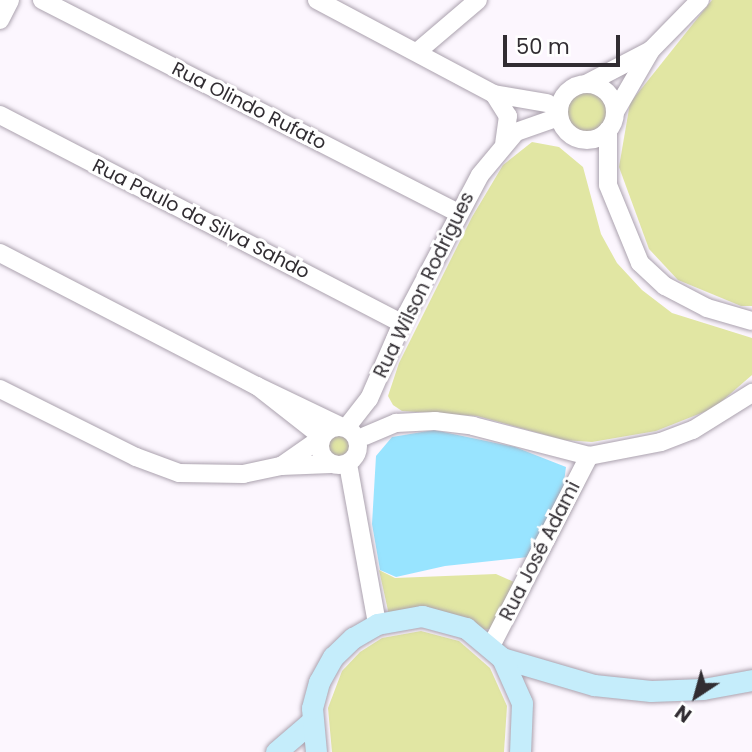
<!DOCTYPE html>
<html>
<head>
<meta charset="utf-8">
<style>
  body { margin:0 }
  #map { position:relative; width:752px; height:752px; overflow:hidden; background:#fcf6fe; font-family:Poppins,sans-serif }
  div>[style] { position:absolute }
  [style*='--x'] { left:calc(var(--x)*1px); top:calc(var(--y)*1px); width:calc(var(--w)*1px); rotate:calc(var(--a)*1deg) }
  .green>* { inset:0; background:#e1e6a3 }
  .round { border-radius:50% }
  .water>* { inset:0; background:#98e4ff }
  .roads { filter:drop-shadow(0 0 2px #aba2ae) drop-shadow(0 0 2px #aba2ae) }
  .minor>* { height:18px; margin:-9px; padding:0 9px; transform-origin:9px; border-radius:9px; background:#fff }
  .minor>.ring { margin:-9px; padding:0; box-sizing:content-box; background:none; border:18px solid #fff; border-radius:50% }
  .major>* { height:21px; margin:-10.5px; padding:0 10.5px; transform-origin:10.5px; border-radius:10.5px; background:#c5edfb }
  span { translate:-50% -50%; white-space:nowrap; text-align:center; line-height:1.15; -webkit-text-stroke:6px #fff; paint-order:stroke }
  .street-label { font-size:19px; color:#312d32 }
  .north { position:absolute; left:661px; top:661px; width:70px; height:70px; -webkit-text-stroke:5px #fff; paint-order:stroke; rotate:216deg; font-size:19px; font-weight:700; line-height:28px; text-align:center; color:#312d32 }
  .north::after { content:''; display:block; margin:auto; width:24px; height:32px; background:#312d32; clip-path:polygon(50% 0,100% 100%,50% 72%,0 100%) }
  .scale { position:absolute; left:503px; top:35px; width:117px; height:32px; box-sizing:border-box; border:4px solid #312d32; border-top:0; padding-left:9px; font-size:21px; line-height:24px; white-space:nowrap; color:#312d32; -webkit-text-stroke:5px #fff; paint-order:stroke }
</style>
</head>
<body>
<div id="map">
  <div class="green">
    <i style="clip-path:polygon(712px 0,752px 0,752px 306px,741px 306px,678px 280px,649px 249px,619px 167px,630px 103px)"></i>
    <i class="round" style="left:562px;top:88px;width:48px;height:48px"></i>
    <i style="clip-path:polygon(532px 142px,559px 147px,583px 167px,601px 234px,617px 263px,642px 290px,672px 313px,752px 338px,752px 375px,714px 408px,656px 431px,592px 442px,564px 440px,477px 416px,402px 411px,393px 405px,388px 396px,399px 363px,472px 217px,503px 165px)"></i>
    <i class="round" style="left:329px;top:436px;width:20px;height:20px"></i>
    <i style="clip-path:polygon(379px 570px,395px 578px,496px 574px,514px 582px,490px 629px,481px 630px,389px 615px)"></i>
    <i style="clip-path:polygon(421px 631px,459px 641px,490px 668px,507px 706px,504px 752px,332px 752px,328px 708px,342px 671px,360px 652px,382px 638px)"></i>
  </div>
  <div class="water">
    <i style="clip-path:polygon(434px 430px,515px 447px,566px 467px,563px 490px,528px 557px,445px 566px,396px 577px,380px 570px,372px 524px,376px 456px,392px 437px)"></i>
  </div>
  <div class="roads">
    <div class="minor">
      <i style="--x:42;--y:0;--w:466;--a:27.1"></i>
      <i style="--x:317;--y:0;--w:200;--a:28"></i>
      <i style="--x:494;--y:94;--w:54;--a:9.6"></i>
      <i style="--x:0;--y:20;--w:22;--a:-63"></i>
      <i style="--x:651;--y:50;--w:70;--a:-45.6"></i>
      <i style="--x:417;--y:52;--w:80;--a:-40.4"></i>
      <i class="ring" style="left:559px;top:84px;width:38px;height:38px"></i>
      <i style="--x:586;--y:84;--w:73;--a:-27.6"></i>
      <i style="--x:651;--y:50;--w:72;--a:120.1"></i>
      <i style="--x:494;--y:94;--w:26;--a:58"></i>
      <i style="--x:508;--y:116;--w:27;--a:98"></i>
      <i style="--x:0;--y:115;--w:453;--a:27.4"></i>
      <i style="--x:608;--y:130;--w:55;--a:90"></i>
      <i style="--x:608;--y:185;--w:84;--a:67.7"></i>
      <i style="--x:640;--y:263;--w:34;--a:43"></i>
      <i style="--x:665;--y:286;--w:47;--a:27.6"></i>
      <i style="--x:707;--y:308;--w:47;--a:16.1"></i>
      <i style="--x:0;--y:253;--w:289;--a:27.4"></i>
      <i style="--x:0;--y:389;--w:152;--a:26.6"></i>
      <i style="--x:136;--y:457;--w:46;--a:20.4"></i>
      <i style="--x:179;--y:473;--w:64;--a:0.9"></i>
      <i style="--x:243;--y:474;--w:39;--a:-12"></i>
      <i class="ring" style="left:320px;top:427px;width:20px;height:20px"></i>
      <i style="--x:346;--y:428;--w:37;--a:-52"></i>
      <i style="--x:369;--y:399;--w:83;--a:-66.5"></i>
      <i style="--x:402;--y:323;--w:167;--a:-62.2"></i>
      <i style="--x:480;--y:175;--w:56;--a:-50.1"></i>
      <i style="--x:516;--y:132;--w:46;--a:-19.2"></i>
      <i style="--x:365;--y:436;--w:34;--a:-23"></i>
      <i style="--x:396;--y:423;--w:39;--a:-3"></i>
      <i style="--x:435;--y:421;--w:38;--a:7"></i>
      <i style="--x:473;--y:426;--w:120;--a:14.5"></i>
      <i style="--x:589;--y:456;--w:73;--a:-11"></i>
      <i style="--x:661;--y:442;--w:34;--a:-21"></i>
      <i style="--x:693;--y:430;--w:70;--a:-32.1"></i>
      <i style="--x:322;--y:437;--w:83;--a:-141.9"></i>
      <i style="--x:257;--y:386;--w:92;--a:25.7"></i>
      <i style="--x:321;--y:438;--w:49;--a:145"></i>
      <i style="--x:281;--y:466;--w:50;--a:-2.3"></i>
      <i style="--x:348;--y:464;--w:163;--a:79.7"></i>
      <i style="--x:491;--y:646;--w:214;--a:-62.7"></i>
    </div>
    <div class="major">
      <i style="--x:502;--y:658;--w:96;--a:16.4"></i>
      <i style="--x:594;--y:685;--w:57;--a:6"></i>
      <i style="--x:651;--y:691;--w:52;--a:-2.2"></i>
      <i style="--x:703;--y:689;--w:50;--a:-10.4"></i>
      <i style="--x:276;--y:752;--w:46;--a:-40.6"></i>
      <i style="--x:316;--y:752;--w:44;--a:-95.2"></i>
      <i style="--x:312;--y:708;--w:27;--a:-75"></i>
      <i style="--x:319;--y:682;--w:29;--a:-61"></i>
      <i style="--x:333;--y:657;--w:28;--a:-44"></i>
      <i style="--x:353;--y:638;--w:28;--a:-30"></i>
      <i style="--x:377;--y:624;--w:46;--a:-10.1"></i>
      <i style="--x:422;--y:616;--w:46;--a:15.3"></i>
      <i style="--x:466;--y:628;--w:47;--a:39.8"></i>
      <i style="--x:502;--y:658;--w:49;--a:66"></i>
      <i style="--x:522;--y:703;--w:49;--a:92.3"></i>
    </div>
  </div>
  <div class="street-label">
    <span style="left:249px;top:106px;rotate:27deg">Rua Olindo Rufato</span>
    <span style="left:201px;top:219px;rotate:27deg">Rua Paulo da Silva Sahdo</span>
    <span style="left:424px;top:285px;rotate:-64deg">Rua Wilson Rodrigues</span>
    <span style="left:540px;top:551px;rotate:-63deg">Rua José Adami</span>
  </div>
  <div class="north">N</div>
  <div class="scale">50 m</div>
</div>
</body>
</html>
